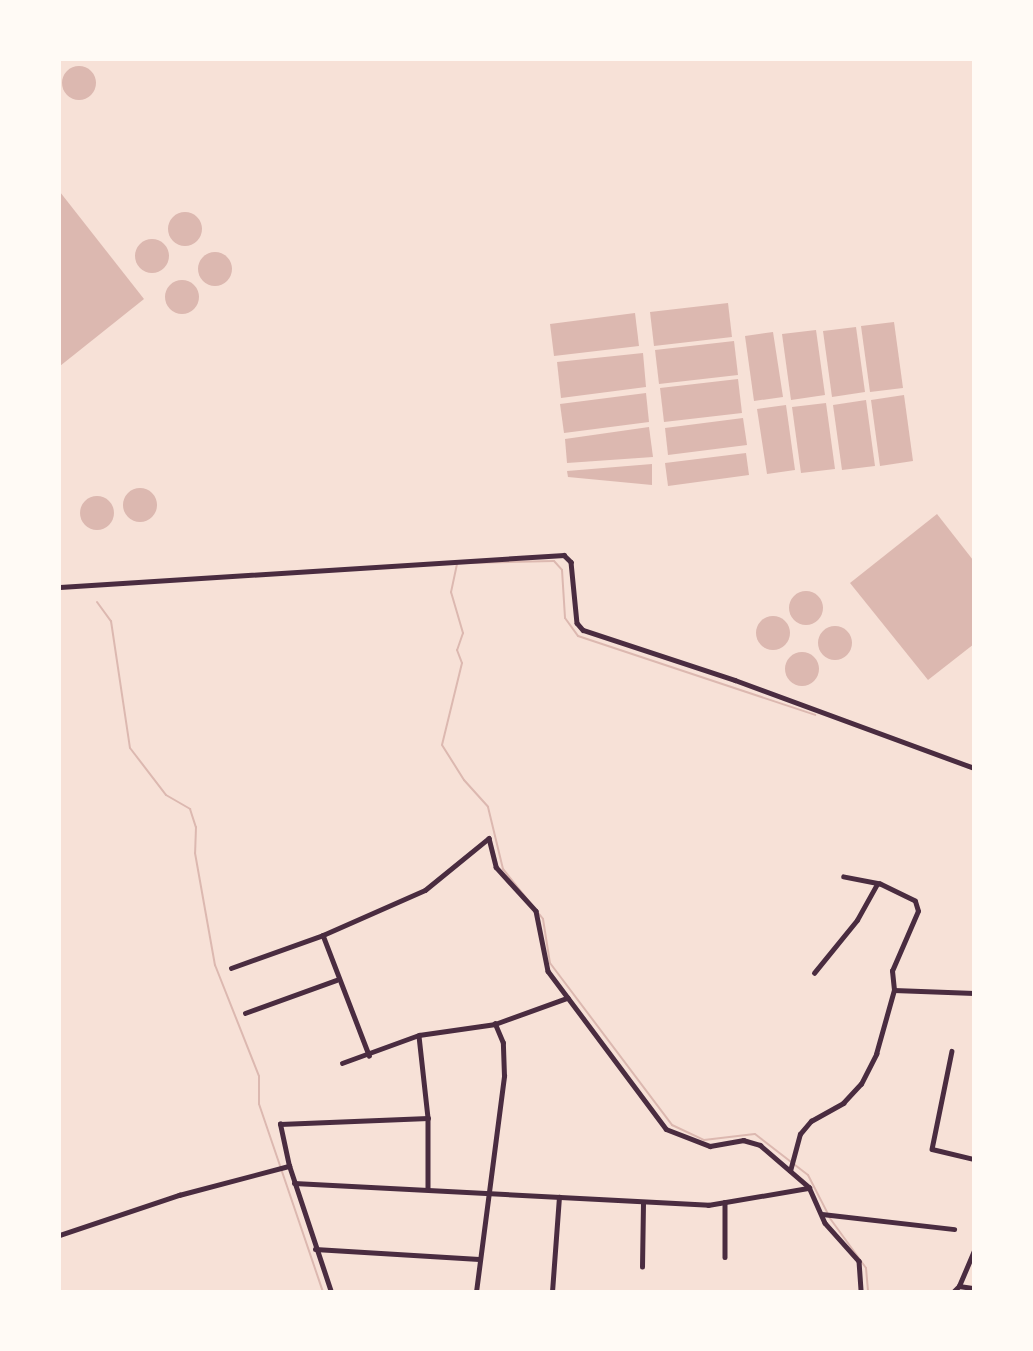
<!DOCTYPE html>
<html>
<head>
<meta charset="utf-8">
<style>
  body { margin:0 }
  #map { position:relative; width:1033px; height:1351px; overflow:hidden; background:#f7e1d7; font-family:Overpass,sans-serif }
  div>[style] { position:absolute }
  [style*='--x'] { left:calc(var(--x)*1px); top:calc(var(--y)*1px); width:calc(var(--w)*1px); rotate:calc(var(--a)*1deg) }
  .water>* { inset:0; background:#dcb8b0 }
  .round { border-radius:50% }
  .stream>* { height:2px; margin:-1px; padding:0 1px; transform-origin:1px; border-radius:1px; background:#dcb8b0 }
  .minor>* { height:4.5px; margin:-2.25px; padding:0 2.25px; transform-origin:2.25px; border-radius:2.25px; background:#4a2c40 }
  span { translate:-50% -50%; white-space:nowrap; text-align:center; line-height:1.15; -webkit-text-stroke:5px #fffaf5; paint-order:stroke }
  .frame { position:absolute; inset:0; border:61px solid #fffaf5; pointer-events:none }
</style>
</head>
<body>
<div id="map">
  <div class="water">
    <i class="round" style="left:62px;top:66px;width:34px;height:34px"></i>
    <i style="clip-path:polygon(60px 192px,144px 299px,60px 366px)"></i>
    <i class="round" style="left:168px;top:212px;width:34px;height:34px"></i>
    <i class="round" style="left:135px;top:239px;width:34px;height:34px"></i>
    <i class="round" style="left:198px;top:252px;width:34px;height:34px"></i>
    <i class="round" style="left:165px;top:280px;width:34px;height:34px"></i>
    <i style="clip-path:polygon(728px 303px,732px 337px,654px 346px,650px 312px)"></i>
    <i style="clip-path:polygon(635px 313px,639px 346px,554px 356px,550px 324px)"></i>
    <i style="clip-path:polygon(894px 322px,903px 388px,870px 392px,861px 326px)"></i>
    <i style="clip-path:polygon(856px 327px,865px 392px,832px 397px,823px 331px)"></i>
    <i style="clip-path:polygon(816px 330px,825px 395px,791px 400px,782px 334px)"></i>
    <i style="clip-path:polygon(773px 332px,783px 397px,754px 401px,745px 336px)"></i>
    <i style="clip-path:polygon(734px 341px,738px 375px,659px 384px,655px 350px)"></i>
    <i style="clip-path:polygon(643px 353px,646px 387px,561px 398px,557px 362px)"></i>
    <i style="clip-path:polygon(738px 379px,742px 413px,664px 422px,660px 388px)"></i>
    <i style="clip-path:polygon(646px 393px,649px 422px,564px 433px,560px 404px)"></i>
    <i style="clip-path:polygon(904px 395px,913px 461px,880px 466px,871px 400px)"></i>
    <i style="clip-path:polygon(866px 400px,875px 466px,842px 470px,833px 405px)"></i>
    <i style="clip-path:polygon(826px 403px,835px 469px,801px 473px,792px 407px)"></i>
    <i style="clip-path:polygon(786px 405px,795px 470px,767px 474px,757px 409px)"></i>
    <i style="clip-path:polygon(743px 418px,747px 445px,668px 455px,665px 428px)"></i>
    <i style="clip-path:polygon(649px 427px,653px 457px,567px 463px,565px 439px)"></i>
    <i style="clip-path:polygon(746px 453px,749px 475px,668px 486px,665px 463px)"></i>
    <i style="clip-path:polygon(652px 464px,652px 485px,568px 477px,567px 471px)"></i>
    <i class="round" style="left:123px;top:488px;width:34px;height:34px"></i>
    <i class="round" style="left:80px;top:496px;width:34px;height:34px"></i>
    <i style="clip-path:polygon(937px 514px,973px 560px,974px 644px,928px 680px,850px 583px)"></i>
    <i class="round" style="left:789px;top:591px;width:34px;height:34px"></i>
    <i class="round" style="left:756px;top:616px;width:34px;height:34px"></i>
    <i class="round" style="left:818px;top:626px;width:34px;height:34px"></i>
    <i class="round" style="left:785px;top:652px;width:34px;height:34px"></i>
  </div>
  <div class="stream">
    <i style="--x:466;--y:563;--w:88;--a:-1.3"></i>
    <i style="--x:554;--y:561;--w:12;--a:48"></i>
    <i style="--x:562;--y:570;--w:48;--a:86.4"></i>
    <i style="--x:565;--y:618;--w:22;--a:54"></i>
    <i style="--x:578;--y:636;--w:250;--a:18.4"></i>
    <i style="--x:457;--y:564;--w:29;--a:102"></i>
    <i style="--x:451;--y:592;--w:43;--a:73.7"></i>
    <i style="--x:463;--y:633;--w:18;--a:109"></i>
    <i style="--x:457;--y:650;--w:14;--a:69"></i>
    <i style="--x:462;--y:663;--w:84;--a:103.7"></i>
    <i style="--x:442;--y:745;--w:41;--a:57.8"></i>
    <i style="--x:464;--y:780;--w:36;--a:48"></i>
    <i style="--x:488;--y:807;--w:64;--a:76.4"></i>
    <i style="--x:503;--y:869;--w:64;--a:51.3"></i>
    <i style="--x:543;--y:919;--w:45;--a:81"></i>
    <i style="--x:550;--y:963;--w:203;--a:53"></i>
    <i style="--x:672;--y:1125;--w:35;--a:25"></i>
    <i style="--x:704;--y:1140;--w:51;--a:-6.7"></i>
    <i style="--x:755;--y:1134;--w:67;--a:37.7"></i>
    <i style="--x:808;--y:1175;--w:42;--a:62.8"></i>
    <i style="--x:97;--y:602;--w:24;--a:54"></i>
    <i style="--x:111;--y:621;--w:128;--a:81.5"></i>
    <i style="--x:130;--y:748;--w:59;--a:52.5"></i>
    <i style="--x:166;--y:795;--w:28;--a:30"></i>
    <i style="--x:190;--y:809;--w:19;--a:72"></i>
    <i style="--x:196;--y:827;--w:26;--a:92"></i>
    <i style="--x:195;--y:853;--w:114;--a:79.9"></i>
    <i style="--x:215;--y:965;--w:119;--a:68.4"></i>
    <i style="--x:259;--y:1076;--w:28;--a:90"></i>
    <i style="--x:259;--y:1104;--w:199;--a:71.2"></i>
    <i style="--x:829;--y:1217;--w:63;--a:54"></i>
    <i style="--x:866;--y:1268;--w:24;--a:85"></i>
  </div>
  <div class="minor">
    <i style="--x:60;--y:587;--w:505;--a:-3.63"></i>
    <i style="--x:564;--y:555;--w:10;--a:45"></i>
    <i style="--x:571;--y:562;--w:61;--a:84.4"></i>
    <i style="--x:577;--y:623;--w:9;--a:49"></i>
    <i style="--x:583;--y:630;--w:160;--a:18.2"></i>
    <i style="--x:735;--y:680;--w:255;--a:20.2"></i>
    <i style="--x:323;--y:935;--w:129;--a:69"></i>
    <i style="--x:231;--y:968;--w:98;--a:-19.7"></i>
    <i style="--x:323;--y:935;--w:111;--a:-23.8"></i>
    <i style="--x:425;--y:890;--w:82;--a:-39.1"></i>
    <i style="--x:489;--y:838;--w:30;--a:76"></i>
    <i style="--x:496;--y:867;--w:59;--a:47.7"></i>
    <i style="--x:536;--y:911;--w:61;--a:78.7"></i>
    <i style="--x:548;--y:971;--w:197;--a:53.2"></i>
    <i style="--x:666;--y:1129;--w:47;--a:21.1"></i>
    <i style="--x:710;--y:1146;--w:34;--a:-10"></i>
    <i style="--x:743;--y:1140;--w:18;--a:16"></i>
    <i style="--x:760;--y:1145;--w:65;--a:40.6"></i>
    <i style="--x:809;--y:1187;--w:39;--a:66"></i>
    <i style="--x:825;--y:1223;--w:51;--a:48.2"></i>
    <i style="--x:859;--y:1261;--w:31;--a:86"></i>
    <i style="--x:814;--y:973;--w:68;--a:-50.9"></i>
    <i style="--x:857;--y:920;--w:41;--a:-60.9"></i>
    <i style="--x:894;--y:990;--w:80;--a:2.1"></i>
    <i style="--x:245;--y:1013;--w:97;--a:-19.9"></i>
    <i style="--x:419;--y:1036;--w:82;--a:83.7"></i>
    <i style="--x:428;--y:1118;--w:70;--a:90"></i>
    <i style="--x:952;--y:1051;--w:100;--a:101.5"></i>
    <i style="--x:932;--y:1149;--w:43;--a:13.4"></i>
    <i style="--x:342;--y:1063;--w:82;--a:-20"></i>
    <i style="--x:419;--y:1035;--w:77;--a:-8.2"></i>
    <i style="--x:495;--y:1024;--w:77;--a:-19.9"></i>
    <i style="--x:790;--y:1171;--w:38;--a:-75"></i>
    <i style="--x:800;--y:1134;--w:17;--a:-50"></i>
    <i style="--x:811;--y:1121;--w:37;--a:-29"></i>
    <i style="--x:843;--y:1103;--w:26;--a:-47"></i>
    <i style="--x:861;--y:1084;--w:34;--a:-63"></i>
    <i style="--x:876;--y:1054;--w:66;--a:-74.3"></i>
    <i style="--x:894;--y:990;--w:19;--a:-96"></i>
    <i style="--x:892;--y:971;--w:65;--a:-66.6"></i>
    <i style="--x:918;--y:911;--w:10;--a:-107"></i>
    <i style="--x:915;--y:901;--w:39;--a:-154"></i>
    <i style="--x:880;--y:884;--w:37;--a:-169"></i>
    <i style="--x:294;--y:1183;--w:415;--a:3"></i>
    <i style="--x:708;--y:1205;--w:101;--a:-9.6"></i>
    <i style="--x:725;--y:1202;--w:55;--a:90"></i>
    <i style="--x:822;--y:1214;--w:133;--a:6.5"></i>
    <i style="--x:60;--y:1235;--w:126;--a:-18.6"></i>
    <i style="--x:179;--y:1195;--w:114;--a:-14.8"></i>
    <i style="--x:315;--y:1249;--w:164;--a:3.5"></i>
    <i style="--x:642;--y:1267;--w:64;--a:-89.1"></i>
    <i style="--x:959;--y:1286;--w:39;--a:-67"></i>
    <i style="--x:331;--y:1292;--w:133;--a:-108.4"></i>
    <i style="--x:289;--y:1166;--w:43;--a:-102.1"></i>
    <i style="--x:280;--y:1124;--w:148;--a:-2.3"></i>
    <i style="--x:476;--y:1292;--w:218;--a:-82.6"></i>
    <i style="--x:504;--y:1076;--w:33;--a:-92"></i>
    <i style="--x:503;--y:1043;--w:21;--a:-113"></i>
    <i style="--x:552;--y:1292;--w:95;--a:-85.8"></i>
    <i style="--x:953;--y:1292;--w:8;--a:-45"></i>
    <i style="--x:959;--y:1286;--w:15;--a:8"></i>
  </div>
  <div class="frame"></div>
</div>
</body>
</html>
